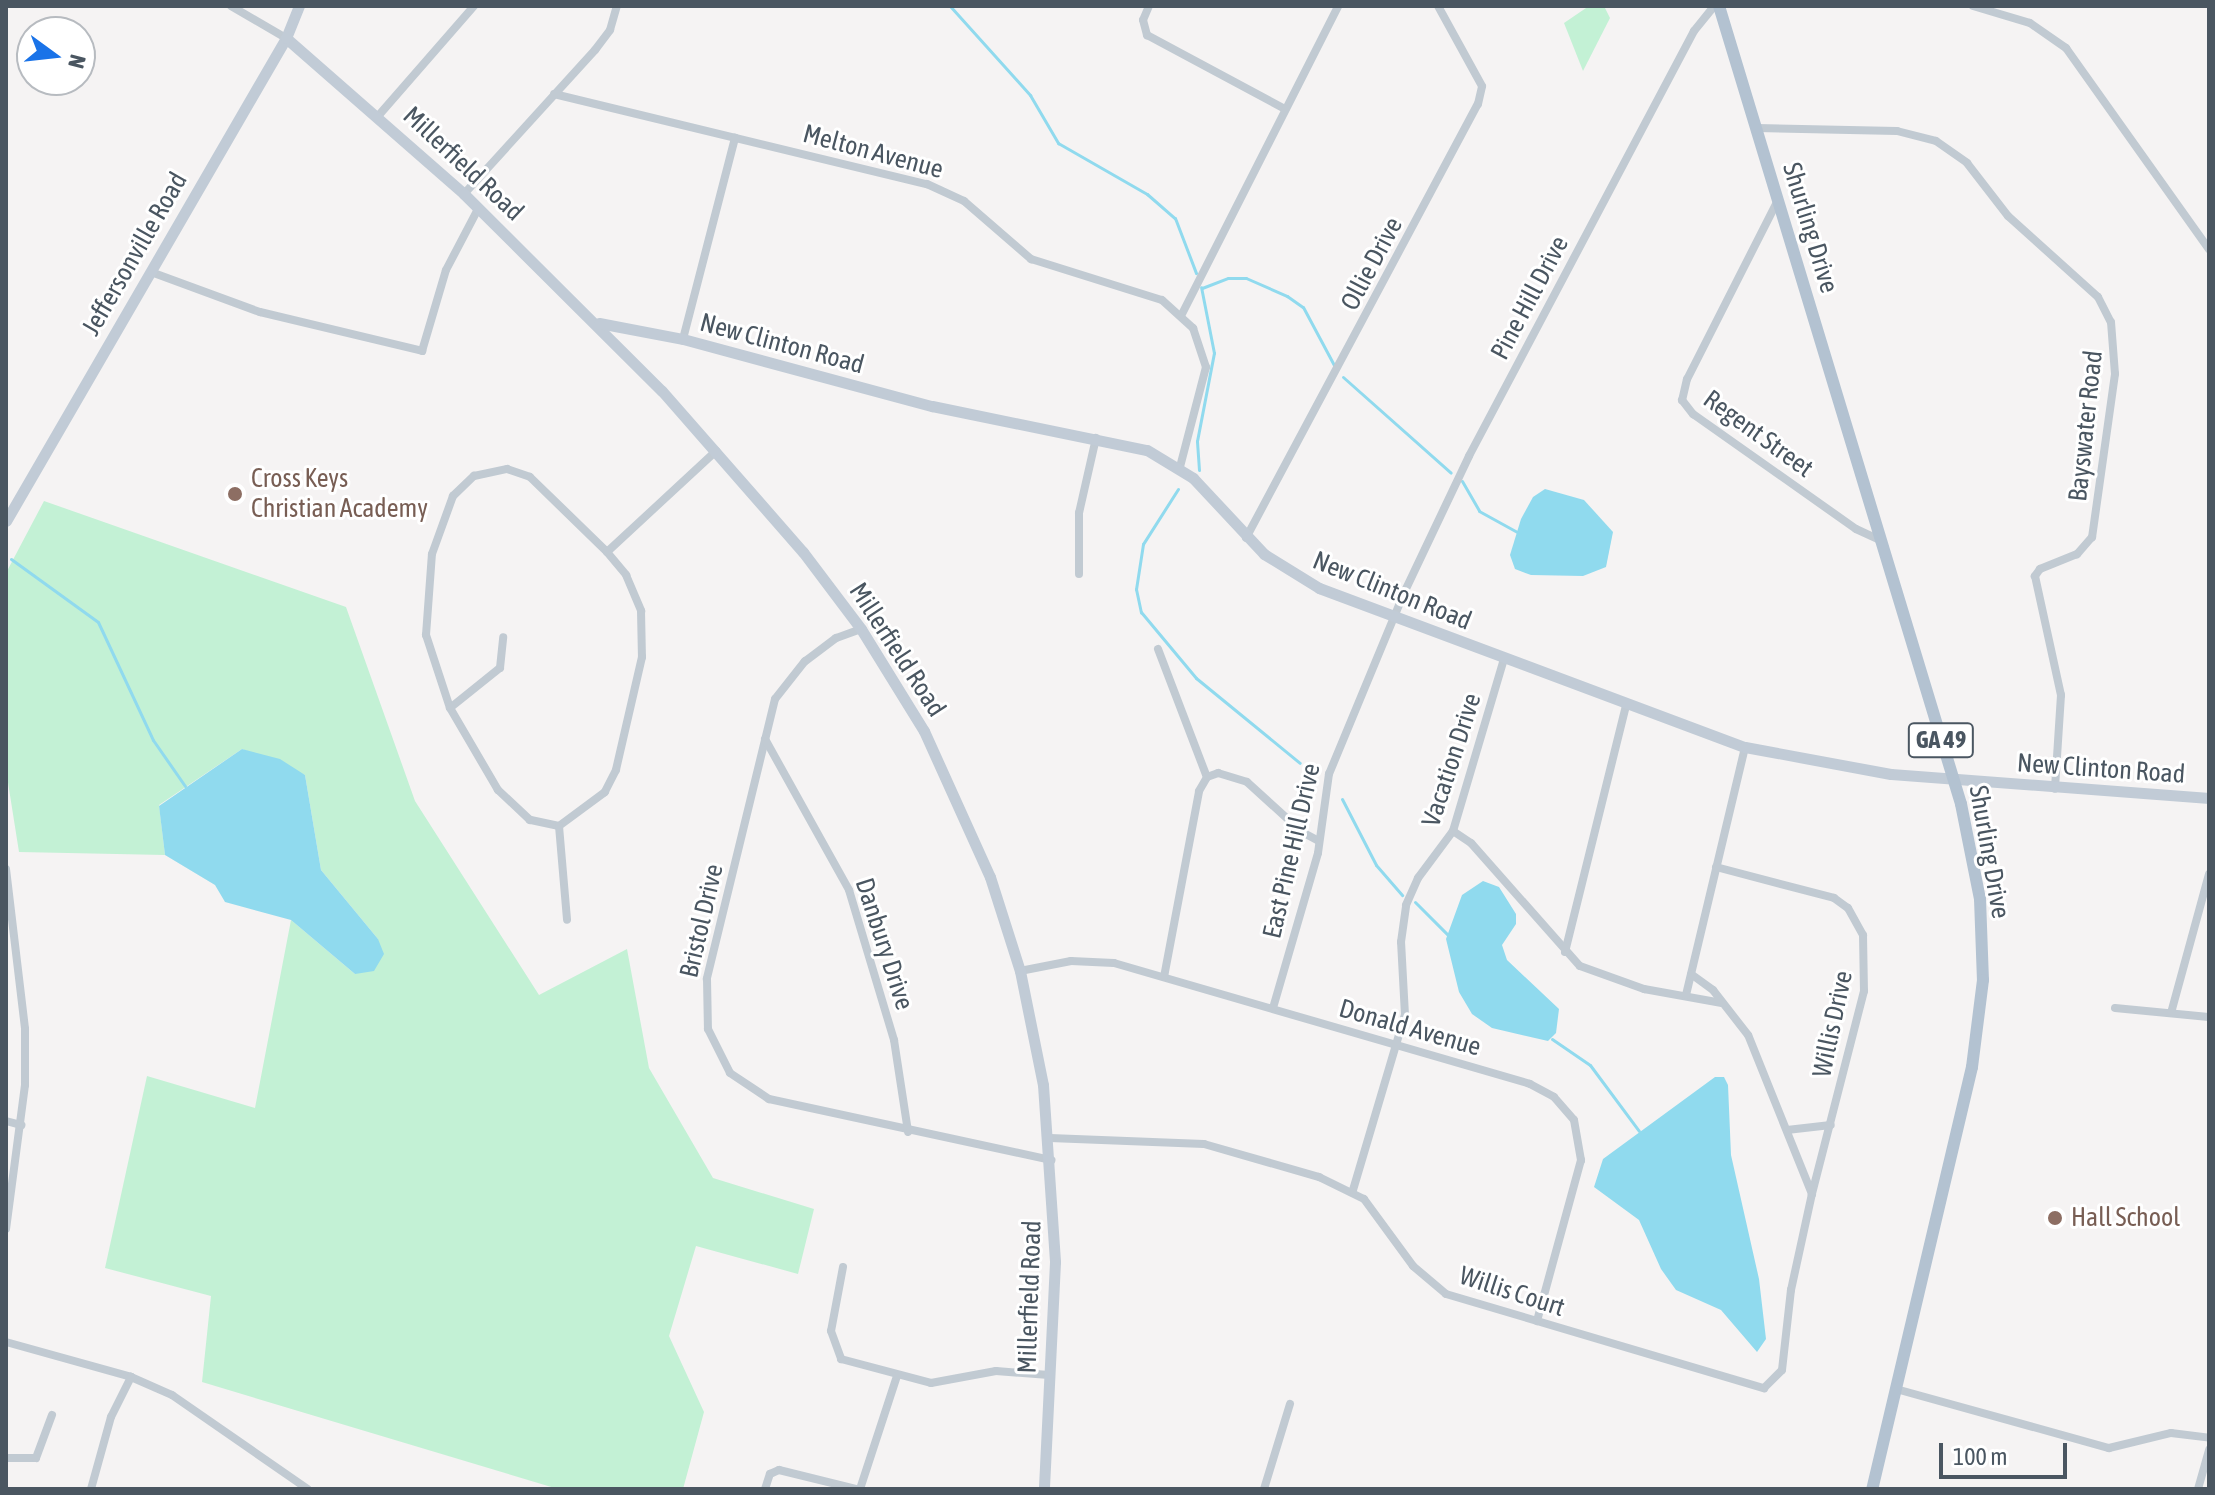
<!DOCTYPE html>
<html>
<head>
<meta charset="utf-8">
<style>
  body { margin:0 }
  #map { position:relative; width:2215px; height:1495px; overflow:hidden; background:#f5f3f3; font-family:"Asap Condensed",sans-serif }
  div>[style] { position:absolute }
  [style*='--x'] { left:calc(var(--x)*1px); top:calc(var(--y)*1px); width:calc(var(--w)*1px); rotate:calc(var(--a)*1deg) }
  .green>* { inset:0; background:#c3f1d5 }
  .water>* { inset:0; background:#90daee }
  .stream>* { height:3px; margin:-1.5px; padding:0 1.5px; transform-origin:1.5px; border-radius:1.5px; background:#90daee }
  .street>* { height:8px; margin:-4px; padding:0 4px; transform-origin:4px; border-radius:4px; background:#c1cad2 }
  .secondary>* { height:11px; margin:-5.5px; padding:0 5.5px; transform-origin:5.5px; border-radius:5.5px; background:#c1cbd6 }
  .primary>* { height:12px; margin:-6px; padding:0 6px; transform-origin:6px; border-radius:6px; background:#b3c2d1 }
  .dots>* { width:22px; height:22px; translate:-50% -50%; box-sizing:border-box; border:4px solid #fff; border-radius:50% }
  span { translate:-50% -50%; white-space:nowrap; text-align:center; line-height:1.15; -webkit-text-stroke:6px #fff; paint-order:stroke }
  .shield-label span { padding:2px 6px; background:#fff; border:2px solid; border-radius:6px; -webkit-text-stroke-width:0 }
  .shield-label { font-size:24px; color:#4a5661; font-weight:700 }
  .street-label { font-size:26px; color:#4a5661 }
  .education-label { font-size:26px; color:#785e54 }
  .left { translate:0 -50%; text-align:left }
  .frame { position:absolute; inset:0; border:8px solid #4a5661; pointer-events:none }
  .north { position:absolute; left:16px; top:16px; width:80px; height:80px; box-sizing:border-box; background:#fff; border:2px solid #b7bbc0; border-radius:50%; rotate:105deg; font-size:22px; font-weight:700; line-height:32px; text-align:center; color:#4a5661 }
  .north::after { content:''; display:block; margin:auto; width:28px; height:36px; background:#1a73e8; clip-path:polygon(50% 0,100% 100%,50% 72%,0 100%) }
  .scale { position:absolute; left:1939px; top:1443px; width:128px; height:36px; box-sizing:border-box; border:4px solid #4a5661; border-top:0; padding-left:10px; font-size:24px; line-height:28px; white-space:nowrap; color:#4a5661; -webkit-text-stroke:6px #fff; paint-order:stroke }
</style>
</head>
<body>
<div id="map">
  <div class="green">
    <i style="clip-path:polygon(1589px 6px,1604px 6px,1610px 18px,1583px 71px,1564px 23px)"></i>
    <i style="clip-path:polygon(44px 501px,346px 607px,415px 801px,539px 995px,627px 949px,649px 1068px,713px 1178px,814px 1209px,798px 1274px,696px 1246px,669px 1336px,704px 1412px,683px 1489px,558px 1489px,202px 1382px,211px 1296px,105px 1268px,147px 1076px,255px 1108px,291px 920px,355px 974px,378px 939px,321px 870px,305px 775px,242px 749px,159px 805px,165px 855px,19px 852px,6px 770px,6px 573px)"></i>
  </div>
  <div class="water">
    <i style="clip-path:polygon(1545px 489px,1584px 500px,1613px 532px,1606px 567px,1583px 576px,1531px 575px,1515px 569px,1510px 555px,1521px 519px,1533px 497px)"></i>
    <i style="clip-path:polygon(242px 749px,280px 759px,305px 775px,321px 870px,378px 939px,384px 954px,374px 971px,355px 974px,291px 920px,225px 902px,215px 885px,165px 855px,159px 806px)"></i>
    <i style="clip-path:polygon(1483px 881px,1499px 887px,1516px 914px,1516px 924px,1502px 945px,1507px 960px,1559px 1009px,1556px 1033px,1548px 1041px,1492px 1028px,1472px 1014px,1459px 992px,1446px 939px,1462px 895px)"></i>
    <i style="clip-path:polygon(1715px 1077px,1724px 1077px,1728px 1085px,1731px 1155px,1759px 1279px,1766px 1339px,1757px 1352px,1721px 1310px,1676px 1290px,1661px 1269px,1639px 1220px,1594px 1187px,1603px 1159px)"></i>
  </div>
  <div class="stream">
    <i style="--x:950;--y:6;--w:120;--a:48"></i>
    <i style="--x:1030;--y:95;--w:56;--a:59.7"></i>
    <i style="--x:1058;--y:143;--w:103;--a:29.8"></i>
    <i style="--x:1147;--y:194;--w:37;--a:41"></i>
    <i style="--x:1175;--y:218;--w:59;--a:69.1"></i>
    <i style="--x:1202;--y:288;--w:28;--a:-21"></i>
    <i style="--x:1228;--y:278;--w:18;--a:0"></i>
    <i style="--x:1246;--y:278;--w:45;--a:23.7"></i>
    <i style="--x:1287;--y:296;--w:19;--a:35"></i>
    <i style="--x:1303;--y:307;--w:66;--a:61.9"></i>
    <i style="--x:1343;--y:377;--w:144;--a:41.6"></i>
    <i style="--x:1199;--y:470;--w:29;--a:-94"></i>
    <i style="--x:1197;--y:441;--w:90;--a:-79.1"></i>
    <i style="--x:1214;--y:353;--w:67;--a:-101.1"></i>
    <i style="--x:1462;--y:481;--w:34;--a:60"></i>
    <i style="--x:1479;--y:511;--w:43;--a:28.9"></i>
    <i style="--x:1178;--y:489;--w:65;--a:122.5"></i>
    <i style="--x:1143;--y:544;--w:46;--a:98.8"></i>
    <i style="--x:1136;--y:589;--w:24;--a:78"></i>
    <i style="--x:1141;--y:612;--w:86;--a:50.2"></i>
    <i style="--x:1196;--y:678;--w:134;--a:39.3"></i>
    <i style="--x:11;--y:559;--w:107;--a:35.9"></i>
    <i style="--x:98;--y:622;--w:130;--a:65"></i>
    <i style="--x:153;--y:740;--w:56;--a:55.2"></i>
    <i style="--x:1342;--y:799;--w:74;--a:62.7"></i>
    <i style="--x:1376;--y:865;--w:40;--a:49"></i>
    <i style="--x:1415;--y:902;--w:45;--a:45"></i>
    <i style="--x:1552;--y:1039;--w:46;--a:34.4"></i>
    <i style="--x:1590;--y:1065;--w:82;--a:53.4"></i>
  </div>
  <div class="street">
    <i style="--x:231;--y:6;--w:64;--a:30.2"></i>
    <i style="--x:1149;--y:6;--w:15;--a:113"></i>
    <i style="--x:1143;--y:20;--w:16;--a:75"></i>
    <i style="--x:1147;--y:35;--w:157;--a:28.2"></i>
    <i style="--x:1973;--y:6;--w:59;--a:16.6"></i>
    <i style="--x:2030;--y:23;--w:44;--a:34.8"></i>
    <i style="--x:2066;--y:48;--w:247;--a:54.6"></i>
    <i style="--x:554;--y:94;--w:384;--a:13.6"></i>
    <i style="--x:927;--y:184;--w:41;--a:24.7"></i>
    <i style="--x:964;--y:201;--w:89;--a:40.9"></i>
    <i style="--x:1031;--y:259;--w:137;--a:17.4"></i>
    <i style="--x:1162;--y:300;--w:42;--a:42.1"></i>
    <i style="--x:1193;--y:328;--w:41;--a:71.6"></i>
    <i style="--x:1206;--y:367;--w:103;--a:104.6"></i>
    <i style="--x:379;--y:115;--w:145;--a:-48.9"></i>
    <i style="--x:1757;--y:128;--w:140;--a:1.2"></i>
    <i style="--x:1897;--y:131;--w:40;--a:14.4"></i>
    <i style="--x:1936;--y:141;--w:38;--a:35"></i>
    <i style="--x:1967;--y:163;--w:67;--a:52.3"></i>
    <i style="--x:2008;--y:216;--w:121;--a:42"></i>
    <i style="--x:2098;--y:297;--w:28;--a:63"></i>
    <i style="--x:2111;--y:322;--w:52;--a:85.6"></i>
    <i style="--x:2115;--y:374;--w:165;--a:98"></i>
    <i style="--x:2092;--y:537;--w:23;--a:131"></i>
    <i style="--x:2077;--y:554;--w:40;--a:158"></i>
    <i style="--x:2040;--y:569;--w:9;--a:126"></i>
    <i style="--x:2035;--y:576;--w:122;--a:77.7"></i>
    <i style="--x:2061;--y:695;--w:94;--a:93.7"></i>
    <i style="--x:464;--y:194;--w:195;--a:-47.7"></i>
    <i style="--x:595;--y:50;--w:25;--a:-53"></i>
    <i style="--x:610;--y:30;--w:25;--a:-74"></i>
    <i style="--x:1778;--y:200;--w:201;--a:116.9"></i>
    <i style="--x:1687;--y:379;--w:22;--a:103"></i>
    <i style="--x:1682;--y:400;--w:18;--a:52"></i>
    <i style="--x:1693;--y:414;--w:199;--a:35.2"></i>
    <i style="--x:1856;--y:529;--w:26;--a:25"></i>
    <i style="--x:151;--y:272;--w:116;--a:20.2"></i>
    <i style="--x:260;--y:312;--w:167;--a:13.5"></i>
    <i style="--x:422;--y:351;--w:84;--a:-73.5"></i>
    <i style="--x:446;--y:270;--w:69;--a:-62.3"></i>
    <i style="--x:1182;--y:314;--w:345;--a:-63.1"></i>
    <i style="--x:683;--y:339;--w:208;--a:-75.5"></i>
    <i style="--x:507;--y:469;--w:24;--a:19"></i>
    <i style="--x:530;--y:477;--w:107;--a:44.2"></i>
    <i style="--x:607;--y:552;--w:30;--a:50"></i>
    <i style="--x:626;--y:575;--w:39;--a:67"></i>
    <i style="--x:641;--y:611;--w:46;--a:88.8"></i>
    <i style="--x:642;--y:657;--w:116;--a:103"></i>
    <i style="--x:616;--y:770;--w:25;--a:117"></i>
    <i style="--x:605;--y:792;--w:57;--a:143.5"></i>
    <i style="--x:559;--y:826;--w:30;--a:-168"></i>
    <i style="--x:530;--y:820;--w:44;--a:-136.8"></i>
    <i style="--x:498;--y:790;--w:95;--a:-120.3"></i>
    <i style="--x:450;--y:708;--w:77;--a:-108.2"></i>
    <i style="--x:426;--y:635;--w:81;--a:-85.8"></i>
    <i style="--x:432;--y:554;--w:62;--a:-70.1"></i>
    <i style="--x:453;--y:496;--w:29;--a:-44"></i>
    <i style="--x:474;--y:476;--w:34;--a:-12"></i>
    <i style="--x:1246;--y:538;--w:492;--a:-61.9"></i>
    <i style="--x:1478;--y:104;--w:18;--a:-77"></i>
    <i style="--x:1482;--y:86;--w:91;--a:-118.8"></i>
    <i style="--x:607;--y:552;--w:149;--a:-42.8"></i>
    <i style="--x:1079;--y:574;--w:61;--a:-90"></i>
    <i style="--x:1079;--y:513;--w:77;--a:-77.2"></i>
    <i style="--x:861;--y:629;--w:27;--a:160"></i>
    <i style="--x:836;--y:638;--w:39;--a:143"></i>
    <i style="--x:805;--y:661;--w:48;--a:128.3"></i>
    <i style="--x:775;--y:699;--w:288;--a:103.7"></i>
    <i style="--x:707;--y:979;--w:50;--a:88.9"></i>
    <i style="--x:708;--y:1029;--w:49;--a:63.4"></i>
    <i style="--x:730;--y:1073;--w:47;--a:33.7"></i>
    <i style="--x:769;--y:1099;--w:289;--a:12.2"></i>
    <i style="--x:1158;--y:649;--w:137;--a:69.1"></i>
    <i style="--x:450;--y:708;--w:64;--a:-38.7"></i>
    <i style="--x:500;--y:668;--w:31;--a:-84"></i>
    <i style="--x:765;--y:739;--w:173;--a:60.9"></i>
    <i style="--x:849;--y:890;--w:157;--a:73.3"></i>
    <i style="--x:894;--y:1040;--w:93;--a:81.3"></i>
    <i style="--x:559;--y:826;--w:94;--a:85.1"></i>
    <i style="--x:1453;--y:831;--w:22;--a:34"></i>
    <i style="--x:1471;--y:843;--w:164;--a:48.5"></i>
    <i style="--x:1580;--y:966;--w:68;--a:19.8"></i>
    <i style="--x:1644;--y:989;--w:79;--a:10.2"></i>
    <i style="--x:1716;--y:867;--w:122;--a:14.7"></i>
    <i style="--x:1834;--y:898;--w:17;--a:36"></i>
    <i style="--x:1848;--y:908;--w:31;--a:61"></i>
    <i style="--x:1863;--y:935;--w:56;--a:89"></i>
    <i style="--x:1864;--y:991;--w:210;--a:104.4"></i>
    <i style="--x:6;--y:869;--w:161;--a:83.2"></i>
    <i style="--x:25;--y:1029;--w:56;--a:90"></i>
    <i style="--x:25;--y:1085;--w:145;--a:97.5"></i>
    <i style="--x:1565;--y:952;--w:254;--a:-76.1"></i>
    <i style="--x:1020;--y:971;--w:52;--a:-11.1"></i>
    <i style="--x:1071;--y:961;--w:43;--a:2.7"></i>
    <i style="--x:1114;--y:963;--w:433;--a:16.2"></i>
    <i style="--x:1530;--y:1084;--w:27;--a:28"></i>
    <i style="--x:1554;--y:1097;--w:30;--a:49"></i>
    <i style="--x:1574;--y:1120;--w:41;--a:80.1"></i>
    <i style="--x:1581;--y:1160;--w:167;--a:105.3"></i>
    <i style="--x:1164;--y:977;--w:189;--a:-79.3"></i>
    <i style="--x:1199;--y:791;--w:16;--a:-60"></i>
    <i style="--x:1207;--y:777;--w:12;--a:-20"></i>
    <i style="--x:1218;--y:773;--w:30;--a:17"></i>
    <i style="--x:1247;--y:782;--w:74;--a:42.3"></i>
    <i style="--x:1302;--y:832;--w:19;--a:28"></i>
    <i style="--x:1686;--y:995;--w:255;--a:-76.6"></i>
    <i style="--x:1273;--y:1008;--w:161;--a:-73.8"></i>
    <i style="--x:1318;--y:853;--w:80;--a:-82.1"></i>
    <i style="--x:1329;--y:774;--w:196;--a:-67.5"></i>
    <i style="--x:1404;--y:593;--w:152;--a:-64.6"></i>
    <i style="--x:1469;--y:456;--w:481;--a:-62.1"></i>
    <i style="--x:1694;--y:31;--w:32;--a:-51"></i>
    <i style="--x:2115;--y:1008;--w:94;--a:5.5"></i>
    <i style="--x:2171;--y:1013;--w:144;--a:-74.7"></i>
    <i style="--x:6;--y:1121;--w:16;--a:15"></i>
    <i style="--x:1787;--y:1130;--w:44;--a:-6.5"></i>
    <i style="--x:1050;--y:1138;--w:154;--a:2.2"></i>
    <i style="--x:1204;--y:1144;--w:120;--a:16"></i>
    <i style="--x:1319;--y:1177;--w:50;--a:26.1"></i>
    <i style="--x:1364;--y:1199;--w:83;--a:53.8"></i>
    <i style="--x:1413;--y:1266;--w:43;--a:40.3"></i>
    <i style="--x:1446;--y:1294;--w:332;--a:16.5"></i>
    <i style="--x:1764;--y:1388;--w:25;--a:-45"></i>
    <i style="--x:1782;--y:1370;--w:81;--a:-83.6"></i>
    <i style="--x:1791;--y:1290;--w:98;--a:-77.7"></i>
    <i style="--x:1812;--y:1194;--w:171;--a:-111.9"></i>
    <i style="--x:1748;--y:1035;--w:57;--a:-127.9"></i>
    <i style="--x:1713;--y:990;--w:27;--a:-144"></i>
    <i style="--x:1353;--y:1190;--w:183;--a:-73.5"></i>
    <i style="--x:1405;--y:1015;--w:73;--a:-93.1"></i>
    <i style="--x:1401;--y:942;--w:37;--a:-82"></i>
    <i style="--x:1406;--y:905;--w:30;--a:-66"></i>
    <i style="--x:1418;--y:878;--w:59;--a:-53.3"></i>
    <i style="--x:1453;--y:831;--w:179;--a:-73.5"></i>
    <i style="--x:843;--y:1267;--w:65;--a:100.6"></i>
    <i style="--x:831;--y:1331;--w:30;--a:70"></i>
    <i style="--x:841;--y:1359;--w:93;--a:14.9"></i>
    <i style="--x:931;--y:1383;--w:66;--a:-10.5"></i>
    <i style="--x:996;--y:1371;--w:53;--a:4.3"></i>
    <i style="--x:6;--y:1342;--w:130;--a:15.6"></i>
    <i style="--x:131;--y:1377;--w:45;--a:23.7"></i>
    <i style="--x:172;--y:1395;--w:165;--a:34.7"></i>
    <i style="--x:1896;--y:1389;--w:221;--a:15.5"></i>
    <i style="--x:2109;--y:1448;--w:64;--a:-13.6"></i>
    <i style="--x:2171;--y:1433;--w:38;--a:7"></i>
    <i style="--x:6;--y:1458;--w:30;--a:0"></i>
    <i style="--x:36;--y:1458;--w:46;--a:-69.6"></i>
    <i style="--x:91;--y:1489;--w:75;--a:-74.5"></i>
    <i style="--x:111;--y:1417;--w:45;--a:-63.4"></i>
    <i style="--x:765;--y:1489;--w:16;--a:-72"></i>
    <i style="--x:770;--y:1474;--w:10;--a:-24"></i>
    <i style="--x:779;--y:1470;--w:79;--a:13.9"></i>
    <i style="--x:860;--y:1489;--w:119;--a:-71.9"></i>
    <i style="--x:1264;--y:1489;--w:89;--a:-73"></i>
    <i style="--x:2198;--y:1489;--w:41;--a:-74.2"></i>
  </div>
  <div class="secondary">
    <i style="--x:286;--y:38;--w:237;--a:41.2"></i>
    <i style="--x:464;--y:194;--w:279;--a:44.9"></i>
    <i style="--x:662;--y:391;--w:214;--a:48.8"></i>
    <i style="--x:803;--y:552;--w:96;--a:53"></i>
    <i style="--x:861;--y:629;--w:120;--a:58.3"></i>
    <i style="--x:924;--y:731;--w:160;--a:65.7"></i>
    <i style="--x:990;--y:877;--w:99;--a:72.3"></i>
    <i style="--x:1020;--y:971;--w:116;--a:78.6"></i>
    <i style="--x:1043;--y:1085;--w:177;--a:86.1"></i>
    <i style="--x:1055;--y:1262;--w:227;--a:92.8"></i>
    <i style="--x:599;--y:323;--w:86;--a:10.8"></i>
    <i style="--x:683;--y:339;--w:258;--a:15.1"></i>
    <i style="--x:932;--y:406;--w:219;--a:11.6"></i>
    <i style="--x:1147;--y:450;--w:54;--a:31.3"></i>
    <i style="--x:1193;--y:478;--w:104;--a:46.9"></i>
    <i style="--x:1264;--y:554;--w:65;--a:31.7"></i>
    <i style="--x:1319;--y:588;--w:455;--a:20.5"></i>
    <i style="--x:1745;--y:747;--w:148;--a:10.5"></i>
    <i style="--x:1891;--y:774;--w:319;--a:4.3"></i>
    <i style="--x:6;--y:521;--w:558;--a:-59.9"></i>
    <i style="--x:286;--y:38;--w:35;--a:-68"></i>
  </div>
  <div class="primary">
    <i style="--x:1719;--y:6;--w:834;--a:73.13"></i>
    <i style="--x:1961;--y:804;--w:97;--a:78.7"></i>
    <i style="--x:1980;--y:899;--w:81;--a:87.9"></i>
    <i style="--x:1983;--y:980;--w:88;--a:97.2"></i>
    <i style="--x:1972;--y:1067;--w:434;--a:103.3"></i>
  </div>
  <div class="dots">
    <i style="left:235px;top:494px;background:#8d6e63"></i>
    <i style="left:2055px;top:1218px;background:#8d6e63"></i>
  </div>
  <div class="shield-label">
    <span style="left:1941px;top:740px">GA 49</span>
  </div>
  <div class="street-label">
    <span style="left:873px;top:152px;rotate:15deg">Melton Avenue</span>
    <span style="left:463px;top:164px;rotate:43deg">Millerfield Road</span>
    <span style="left:1810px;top:228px;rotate:73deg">Shurling Drive</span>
    <span style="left:135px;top:254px;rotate:-60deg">Jeffersonville Road</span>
    <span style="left:1372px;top:264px;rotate:-62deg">Ollie Drive</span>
    <span style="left:1530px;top:298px;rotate:-62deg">Pine Hill Drive</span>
    <span style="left:782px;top:344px;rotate:15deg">New Clinton Road</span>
    <span style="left:2086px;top:426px;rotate:-84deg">Bayswater Road</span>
    <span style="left:1758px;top:434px;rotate:36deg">Regent Street</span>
    <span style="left:1392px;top:591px;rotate:22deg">New Clinton Road</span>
    <span style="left:897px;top:650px;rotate:57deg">Millerfield Road</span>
    <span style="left:1452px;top:760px;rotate:-72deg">Vacation Drive</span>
    <span style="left:2101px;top:769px;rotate:4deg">New Clinton Road</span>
    <span style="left:1292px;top:851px;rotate:-77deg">East Pine Hill Drive</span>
    <span style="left:1989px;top:852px;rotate:80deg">Shurling Drive</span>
    <span style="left:702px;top:921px;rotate:-77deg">Bristol Drive</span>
    <span style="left:884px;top:944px;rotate:72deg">Danbury Drive</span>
    <span style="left:1833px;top:1024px;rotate:-78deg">Willis Drive</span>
    <span style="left:1410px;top:1028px;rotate:16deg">Donald Avenue</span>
    <span style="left:1512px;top:1292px;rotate:18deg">Willis Court</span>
    <span style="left:1030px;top:1297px;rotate:-88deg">Millerfield Road</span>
  </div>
  <div class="education-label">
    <span class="left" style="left:251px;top:494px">Cross Keys<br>Christian Academy</span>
    <span class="left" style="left:2071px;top:1218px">Hall School</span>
  </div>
  <div class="frame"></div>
  <div class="north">N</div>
  <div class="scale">100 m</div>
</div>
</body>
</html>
